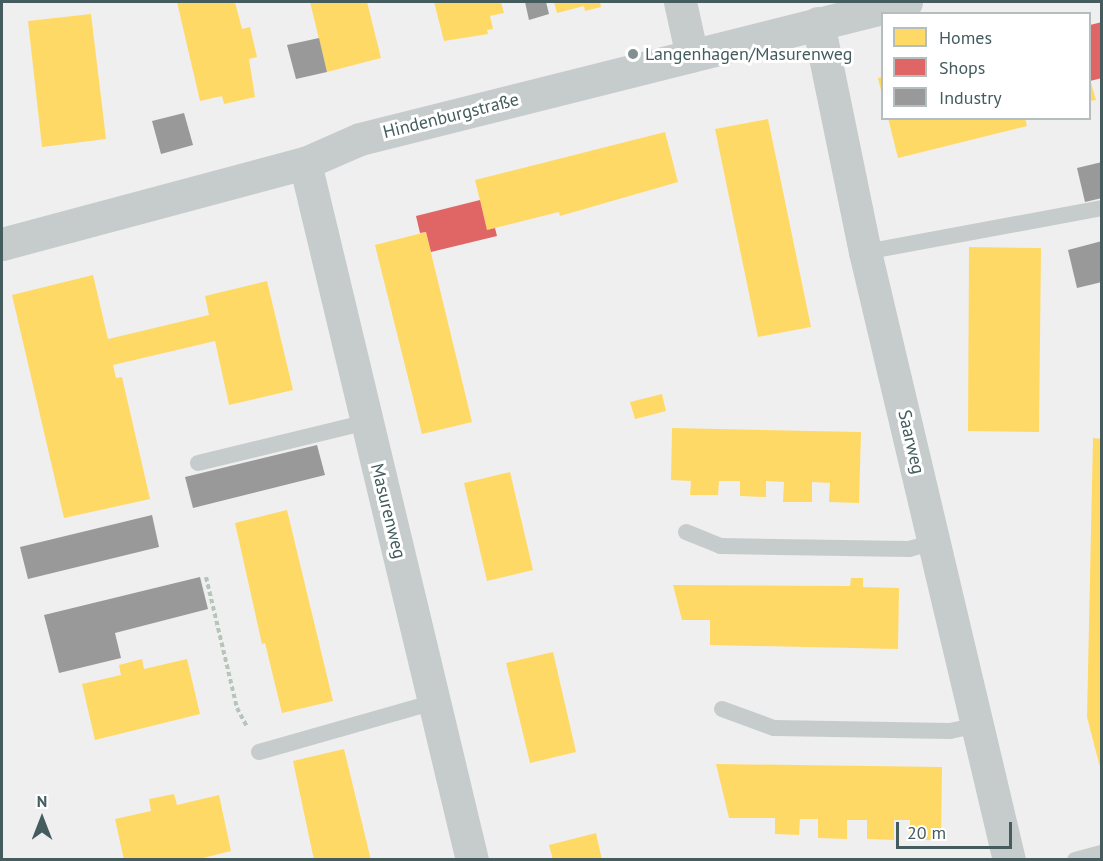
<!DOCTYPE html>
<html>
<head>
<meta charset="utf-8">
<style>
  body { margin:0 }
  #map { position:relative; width:1103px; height:861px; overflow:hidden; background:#f0efef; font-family:"PT Sans",sans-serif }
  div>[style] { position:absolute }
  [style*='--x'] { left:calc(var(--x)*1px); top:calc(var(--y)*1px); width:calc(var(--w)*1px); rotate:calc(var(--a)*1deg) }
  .homes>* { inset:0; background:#ffd966 }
  .shops>* { inset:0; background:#e06666 }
  .industry>* { inset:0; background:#999 }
  .path>* { height:4px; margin-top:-2px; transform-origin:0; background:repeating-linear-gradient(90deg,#b5c5ba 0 4.5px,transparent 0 7.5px) }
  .service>* { height:16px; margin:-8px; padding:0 8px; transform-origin:8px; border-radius:8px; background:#c6cccc }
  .minor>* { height:33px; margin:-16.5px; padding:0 16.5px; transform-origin:16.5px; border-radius:16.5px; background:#c6cccc }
  .dots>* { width:16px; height:16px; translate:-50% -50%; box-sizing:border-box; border:3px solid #fff; border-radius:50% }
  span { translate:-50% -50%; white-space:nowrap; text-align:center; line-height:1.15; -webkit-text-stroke:6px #fff; paint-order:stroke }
  .poi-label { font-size:18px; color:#445c5e }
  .left { translate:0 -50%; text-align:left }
  .street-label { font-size:18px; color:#445c5e }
  .frame { position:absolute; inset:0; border:3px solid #445c5e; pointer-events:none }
  .legend { position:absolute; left:881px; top:12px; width:210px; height:108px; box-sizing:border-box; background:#fff; border:2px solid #b4bebf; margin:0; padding:8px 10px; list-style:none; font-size:18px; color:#445c5e }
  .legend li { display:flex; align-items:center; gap:12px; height:30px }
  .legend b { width:30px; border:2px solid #b4bebf }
  .north { position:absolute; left:12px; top:789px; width:60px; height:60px; -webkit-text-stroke:4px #fff; paint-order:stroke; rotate:0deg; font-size:16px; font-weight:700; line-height:24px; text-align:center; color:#445c5e }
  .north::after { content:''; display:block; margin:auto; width:21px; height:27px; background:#445c5e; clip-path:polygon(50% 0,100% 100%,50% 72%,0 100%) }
  .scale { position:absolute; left:896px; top:822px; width:116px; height:27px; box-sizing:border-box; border:3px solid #445c5e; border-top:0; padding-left:8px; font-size:18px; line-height:21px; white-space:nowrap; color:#445c5e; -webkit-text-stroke:4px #fff; paint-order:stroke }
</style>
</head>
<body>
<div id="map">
  <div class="homes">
    <i style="clip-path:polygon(177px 2px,235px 2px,242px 29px,250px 27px,257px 57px,249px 59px,255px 97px,224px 104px,222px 96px,200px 101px)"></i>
    <i style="clip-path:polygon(310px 2px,367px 2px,381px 58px,327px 72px)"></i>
    <i style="clip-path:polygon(434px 2px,501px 2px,504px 13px,490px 16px,493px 29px,487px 30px,488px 34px,444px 41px)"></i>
    <i style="clip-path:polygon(554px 2px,600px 2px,601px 7px,585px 11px,584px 6px,557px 13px)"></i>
    <i style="clip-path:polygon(91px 14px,106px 139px,42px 147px,28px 21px)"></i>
    <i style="clip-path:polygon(882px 77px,882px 94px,878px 78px)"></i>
    <i style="clip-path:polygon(1090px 79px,1096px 100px,1090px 101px)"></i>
    <i style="clip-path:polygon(888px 118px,1025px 118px,1027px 126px,898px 158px)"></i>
    <i style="clip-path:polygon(768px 119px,811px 327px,758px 337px,715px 129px)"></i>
    <i style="clip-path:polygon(665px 132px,678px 182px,560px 216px,559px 212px,487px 230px,475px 180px)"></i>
    <i style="clip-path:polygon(426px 232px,472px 422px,422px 434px,375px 245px)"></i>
    <i style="clip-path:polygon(969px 247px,1041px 248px,1039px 432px,968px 431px)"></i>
    <i style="clip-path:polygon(93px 275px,108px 339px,209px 315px,205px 296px,267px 281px,293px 390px,229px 405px,215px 341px,113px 365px,116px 378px,122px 377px,150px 499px,64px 518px,12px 295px)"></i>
    <i style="clip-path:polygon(662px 394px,666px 411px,635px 419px,630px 402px)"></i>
    <i style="clip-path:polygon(672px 428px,861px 432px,859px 503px,829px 502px,830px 483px,812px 482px,812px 502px,783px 502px,784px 482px,766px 481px,766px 497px,740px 496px,740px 481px,719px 481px,718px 495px,690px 495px,691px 481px,671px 480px)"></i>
    <i style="clip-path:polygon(1093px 438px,1102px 439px,1101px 771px,1087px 717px)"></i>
    <i style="clip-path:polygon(510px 472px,533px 570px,487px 581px,464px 483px)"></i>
    <i style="clip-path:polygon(287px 510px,333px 701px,282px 713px,265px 643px,262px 644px,235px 523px)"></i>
    <i style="clip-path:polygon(851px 578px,863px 578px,863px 587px,899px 588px,898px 649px,710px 645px,710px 620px,682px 620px,673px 585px,850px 586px)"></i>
    <i style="clip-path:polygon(553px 652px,576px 752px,530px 763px,506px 663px)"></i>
    <i style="clip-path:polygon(142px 659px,144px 669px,187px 659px,200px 714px,95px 740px,82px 684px,121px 675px,119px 665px)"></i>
    <i style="clip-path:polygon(344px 749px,371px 860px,314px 860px,293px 761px)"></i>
    <i style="clip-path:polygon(716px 764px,942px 767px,941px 840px,910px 840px,910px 820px,894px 820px,894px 840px,867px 839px,867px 820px,847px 820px,847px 839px,818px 838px,818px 819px,800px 819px,799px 835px,775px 834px,775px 818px,729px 818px)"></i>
    <i style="clip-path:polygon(174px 794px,177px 805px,219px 795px,231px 851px,195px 860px,124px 860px,115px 819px,151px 811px,149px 799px)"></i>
    <i style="clip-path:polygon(596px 833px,602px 860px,553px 860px,549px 845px)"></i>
  </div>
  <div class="shops">
    <i style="clip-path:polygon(1102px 22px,1102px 78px,1090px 81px,1090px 25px)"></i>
    <i style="clip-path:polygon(480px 200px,487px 230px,495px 228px,497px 236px,431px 252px,426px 232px,420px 233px,416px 216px)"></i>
  </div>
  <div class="industry">
    <i style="clip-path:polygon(525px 2px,546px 2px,549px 14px,529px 20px)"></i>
    <i style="clip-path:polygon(319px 38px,327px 72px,296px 79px,287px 45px)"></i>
    <i style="clip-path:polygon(184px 113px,193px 145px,161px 154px,152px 121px)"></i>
    <i style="clip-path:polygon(1102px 162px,1102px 198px,1085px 202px,1077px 168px)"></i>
    <i style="clip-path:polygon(1102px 241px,1102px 282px,1077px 288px,1068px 250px)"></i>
    <i style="clip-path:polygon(317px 445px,325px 475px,193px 508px,185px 477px)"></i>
    <i style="clip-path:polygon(152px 515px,159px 547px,28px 579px,20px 547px)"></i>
    <i style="clip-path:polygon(200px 577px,208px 609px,115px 633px,121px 658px,59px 673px,44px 615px)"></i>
  </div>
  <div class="path">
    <i style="--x:206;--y:577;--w:135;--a:76.7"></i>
    <i style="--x:237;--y:708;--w:21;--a:62"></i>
  </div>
  <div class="service">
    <i style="--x:865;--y:252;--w:241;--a:-10.5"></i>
    <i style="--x:198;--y:463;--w:174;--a:-13.6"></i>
    <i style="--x:686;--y:532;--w:37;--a:22"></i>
    <i style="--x:720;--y:546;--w:189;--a:0.9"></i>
    <i style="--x:909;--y:549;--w:27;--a:-15"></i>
    <i style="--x:722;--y:709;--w:55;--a:20.1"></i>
    <i style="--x:774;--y:728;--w:176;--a:1"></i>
    <i style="--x:950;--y:731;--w:30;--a:-12"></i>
    <i style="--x:259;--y:752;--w:182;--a:-15.9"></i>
    <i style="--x:1075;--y:860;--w:28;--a:-15"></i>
  </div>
  <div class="minor">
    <i style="--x:680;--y:2;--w:55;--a:77.5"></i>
    <i style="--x:818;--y:23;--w:234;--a:78.4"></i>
    <i style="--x:865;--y:252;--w:625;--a:76.68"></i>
    <i style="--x:305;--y:163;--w:717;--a:76.53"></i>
    <i style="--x:2;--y:244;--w:314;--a:-15"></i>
    <i style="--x:305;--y:163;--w:60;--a:-23.6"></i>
    <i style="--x:360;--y:139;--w:563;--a:-14.09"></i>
  </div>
  <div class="dots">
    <i style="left:633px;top:54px;background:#808f91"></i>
  </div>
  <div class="poi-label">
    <span class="left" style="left:645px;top:54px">Langenhagen/Masurenweg</span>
  </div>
  <div class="street-label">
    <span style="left:451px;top:116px;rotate:-14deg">Hindenburgstraße</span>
    <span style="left:911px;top:442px;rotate:77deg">Saarweg</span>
    <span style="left:388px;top:511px;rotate:76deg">Masurenweg</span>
  </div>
  <div class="frame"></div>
  <ul class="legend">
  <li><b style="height:16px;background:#ffd966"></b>Homes</li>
  <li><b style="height:16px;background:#e06666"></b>Shops</li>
  <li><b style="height:16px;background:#999"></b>Industry</li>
  </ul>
  <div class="north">N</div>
  <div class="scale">20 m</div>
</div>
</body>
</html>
